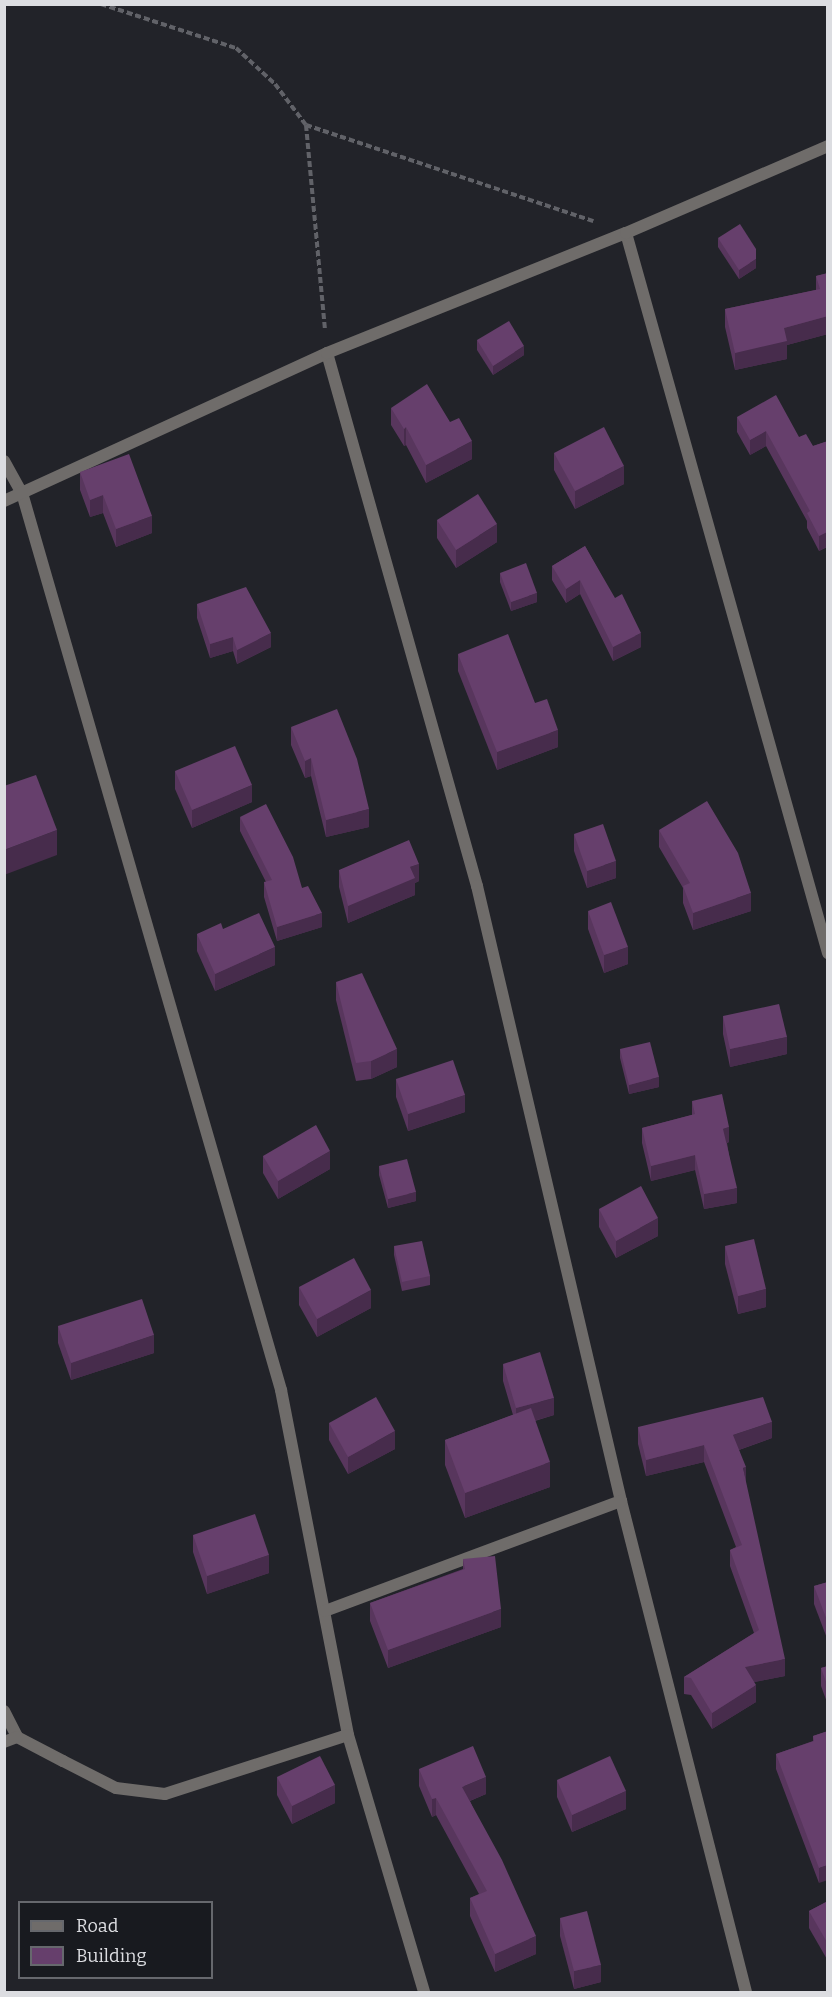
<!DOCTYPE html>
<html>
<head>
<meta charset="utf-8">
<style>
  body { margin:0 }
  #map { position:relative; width:832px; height:1997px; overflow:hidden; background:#222329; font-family:Bitter,serif }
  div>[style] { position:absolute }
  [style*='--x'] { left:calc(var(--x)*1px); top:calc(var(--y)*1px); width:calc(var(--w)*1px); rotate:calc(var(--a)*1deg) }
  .path>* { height:4px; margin-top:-2px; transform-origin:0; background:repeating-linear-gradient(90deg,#616268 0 6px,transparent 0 9px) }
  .minor>* { height:12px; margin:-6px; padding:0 6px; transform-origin:6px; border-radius:6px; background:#6f6c6a }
  .wall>* { inset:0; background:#58365d }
  .shaded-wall>* { inset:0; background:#472c4c }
  .building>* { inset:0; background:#663f6c }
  span { translate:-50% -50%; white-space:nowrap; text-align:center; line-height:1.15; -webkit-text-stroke:5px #181a1f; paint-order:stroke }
  .frame { position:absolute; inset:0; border:6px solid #dcdde1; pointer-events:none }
  .legend { position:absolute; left:18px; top:1901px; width:195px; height:78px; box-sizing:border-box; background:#181a1f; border:2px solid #66686d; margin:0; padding:8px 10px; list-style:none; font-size:18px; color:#dcdde1 }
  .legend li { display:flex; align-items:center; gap:12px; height:30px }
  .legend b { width:30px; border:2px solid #66686d }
</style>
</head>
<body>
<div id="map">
  <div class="path">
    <i style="--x:101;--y:4;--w:142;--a:18.1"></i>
    <i style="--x:236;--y:48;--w:53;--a:42.7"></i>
    <i style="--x:275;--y:84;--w:51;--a:52.9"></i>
    <i style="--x:306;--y:125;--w:206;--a:84.7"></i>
    <i style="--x:306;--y:125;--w:303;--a:18.5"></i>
  </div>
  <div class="minor">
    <i style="--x:626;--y:233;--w:748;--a:74.33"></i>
    <i style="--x:327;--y:353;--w:554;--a:74.28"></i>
    <i style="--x:477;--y:886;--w:632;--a:76.82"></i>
    <i style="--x:621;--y:1501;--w:507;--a:75.72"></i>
    <i style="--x:4;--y:461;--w:37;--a:61"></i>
    <i style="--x:22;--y:493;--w:934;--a:73.89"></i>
    <i style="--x:281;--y:1390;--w:351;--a:79"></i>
    <i style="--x:348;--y:1735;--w:268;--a:73.5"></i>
    <i style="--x:4;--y:501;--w:355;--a:-24.6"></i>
    <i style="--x:327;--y:353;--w:322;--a:-21.9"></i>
    <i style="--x:626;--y:233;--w:220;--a:-23.3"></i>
    <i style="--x:325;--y:1611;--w:316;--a:-20.4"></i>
    <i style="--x:4;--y:1711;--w:29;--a:63"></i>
    <i style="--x:17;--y:1737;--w:52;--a:27.6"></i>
    <i style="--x:63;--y:1761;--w:59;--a:27"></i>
    <i style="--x:116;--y:1788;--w:49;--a:7"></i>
    <i style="--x:165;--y:1794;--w:192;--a:-17.9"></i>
    <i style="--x:4;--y:1742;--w:14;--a:-21"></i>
  </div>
  <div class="wall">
    <i style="clip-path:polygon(718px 238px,756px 268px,739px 279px,718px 247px)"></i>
    <i style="clip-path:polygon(828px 273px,828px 334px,787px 345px,787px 359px,735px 370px,725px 327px,725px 309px,816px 290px,816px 276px)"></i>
    <i style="clip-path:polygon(477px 340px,524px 355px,493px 375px,477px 350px)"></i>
    <i style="clip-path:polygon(391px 408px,472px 459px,426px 483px,406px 445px,404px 446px,391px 425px)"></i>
    <i style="clip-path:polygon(737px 417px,799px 437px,813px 446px,828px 441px,828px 549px,827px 547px,819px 551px,807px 528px,807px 521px,766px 446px,750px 455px,737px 432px)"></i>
    <i style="clip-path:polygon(554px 453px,624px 484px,575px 509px,554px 470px)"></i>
    <i style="clip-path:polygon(80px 472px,152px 533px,116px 547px,103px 513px,90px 517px,80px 490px)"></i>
    <i style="clip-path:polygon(437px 520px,497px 542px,456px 568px,437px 538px)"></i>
    <i style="clip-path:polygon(585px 546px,641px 647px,613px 661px,580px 594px,566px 603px,552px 580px,552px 566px)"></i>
    <i style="clip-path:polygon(500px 573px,537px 602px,511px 611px,500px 582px)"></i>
    <i style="clip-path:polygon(197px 604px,271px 647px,237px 664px,233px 651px,210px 658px,197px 618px)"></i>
    <i style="clip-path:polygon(458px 654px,535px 703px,558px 747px,497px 770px,458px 671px)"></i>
    <i style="clip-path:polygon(291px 727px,369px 827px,326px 837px,311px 776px,305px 778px,291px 745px)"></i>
    <i style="clip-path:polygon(175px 771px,252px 802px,192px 828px,175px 789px)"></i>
    <i style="clip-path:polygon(240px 817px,302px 888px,322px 927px,277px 941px,264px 897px,264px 882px,266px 882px,240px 831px)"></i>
    <i style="clip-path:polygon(659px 830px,751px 911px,693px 930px,683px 903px,683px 888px,659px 847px)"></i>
    <i style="clip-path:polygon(574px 834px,616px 878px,587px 888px,574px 851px)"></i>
    <i style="clip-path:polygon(339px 870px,419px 881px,415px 883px,415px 895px,348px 923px,339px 887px)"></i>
    <i style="clip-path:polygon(588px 911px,628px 964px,604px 973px,588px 929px)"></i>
    <i style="clip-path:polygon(223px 929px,275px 965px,215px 991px,197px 951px,197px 934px)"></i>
    <i style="clip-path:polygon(336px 982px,397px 1067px,371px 1079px,356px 1081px,336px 1000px)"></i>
    <i style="clip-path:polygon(723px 1016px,787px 1054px,730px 1067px,723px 1034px)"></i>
    <i style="clip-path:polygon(620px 1049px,659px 1087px,629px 1094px,620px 1058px)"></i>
    <i style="clip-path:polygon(396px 1079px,465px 1112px,408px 1131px,396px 1097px)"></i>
    <i style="clip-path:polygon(692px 1101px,729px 1142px,727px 1143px,737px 1203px,704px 1209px,695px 1170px,651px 1181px,642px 1143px,642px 1128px,692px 1115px)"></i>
    <i style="clip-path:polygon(263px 1156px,330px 1169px,278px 1199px,263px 1173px)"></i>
    <i style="clip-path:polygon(379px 1166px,416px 1201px,388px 1208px,379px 1175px)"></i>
    <i style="clip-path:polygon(599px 1209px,658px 1236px,616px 1258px,599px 1227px)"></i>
    <i style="clip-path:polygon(394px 1246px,430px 1276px,430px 1285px,402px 1291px,394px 1255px)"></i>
    <i style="clip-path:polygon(725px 1246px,766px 1307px,738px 1314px,725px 1264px)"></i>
    <i style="clip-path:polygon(299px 1287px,371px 1308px,317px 1337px,299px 1305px)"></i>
    <i style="clip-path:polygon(58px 1326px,154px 1353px,71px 1380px,58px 1343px)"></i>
    <i style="clip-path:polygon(503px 1364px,554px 1415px,535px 1421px,550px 1487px,465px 1518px,445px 1465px,445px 1440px,513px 1415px,503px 1381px)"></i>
    <i style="clip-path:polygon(329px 1423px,395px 1449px,348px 1474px,329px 1440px)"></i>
    <i style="clip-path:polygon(638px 1427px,772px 1438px,739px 1450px,785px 1676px,754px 1682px,756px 1702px,712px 1729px,691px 1695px,684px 1694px,684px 1677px,754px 1633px,730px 1566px,730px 1550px,736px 1547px,704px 1462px,646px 1476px,638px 1444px)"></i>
    <i style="clip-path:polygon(193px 1535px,269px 1573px,207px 1594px,193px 1552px)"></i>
    <i style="clip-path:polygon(463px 1559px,501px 1627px,388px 1668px,370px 1621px,370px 1603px,463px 1569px)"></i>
    <i style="clip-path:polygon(828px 1582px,828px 1641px,814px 1604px,814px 1586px)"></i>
    <i style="clip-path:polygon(828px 1666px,828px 1705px,821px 1686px,821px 1668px)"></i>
    <i style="clip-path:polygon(828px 1731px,819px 1883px,776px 1769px,776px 1754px,813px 1741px,813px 1736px)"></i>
    <i style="clip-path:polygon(419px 1769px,486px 1794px,470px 1801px,536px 1954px,495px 1972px,470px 1916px,470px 1898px,479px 1894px,436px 1815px,432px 1817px,419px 1786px)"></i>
    <i style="clip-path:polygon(277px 1777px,335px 1803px,292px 1824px,277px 1795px)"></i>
    <i style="clip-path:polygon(557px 1780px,626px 1809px,572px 1832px,557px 1797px)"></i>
    <i style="clip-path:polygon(828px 1901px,828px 1961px,809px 1928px,809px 1911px)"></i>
    <i style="clip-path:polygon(560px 1918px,601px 1982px,574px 1989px,560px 1936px)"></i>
  </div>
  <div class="shaded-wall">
    <i style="clip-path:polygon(756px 259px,756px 268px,739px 279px,739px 270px)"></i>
    <i style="clip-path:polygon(828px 316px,828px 334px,787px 345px,787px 359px,735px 370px,735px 353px,784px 328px)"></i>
    <i style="clip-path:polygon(524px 346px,524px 355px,493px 375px,493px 366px)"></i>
    <i style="clip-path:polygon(406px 427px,406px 445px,404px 446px,404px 429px)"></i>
    <i style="clip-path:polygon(766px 431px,766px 446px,750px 455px,750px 440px)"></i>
    <i style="clip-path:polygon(472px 441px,472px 459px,426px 483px,426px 465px)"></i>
    <i style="clip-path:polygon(624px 466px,624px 484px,575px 509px,575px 491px)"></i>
    <i style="clip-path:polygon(103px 495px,103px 513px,90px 517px,90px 500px)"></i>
    <i style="clip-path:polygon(152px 516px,152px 533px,116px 547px,116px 529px)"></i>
    <i style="clip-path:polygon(497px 524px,497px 542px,456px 568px,456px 550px)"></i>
    <i style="clip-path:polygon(827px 532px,827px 547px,819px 551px,819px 536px)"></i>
    <i style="clip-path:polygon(580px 580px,580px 594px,566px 603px,566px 589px)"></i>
    <i style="clip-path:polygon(537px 593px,537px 602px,511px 611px,511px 602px)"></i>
    <i style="clip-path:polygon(271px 633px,271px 647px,237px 664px,237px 650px)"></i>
    <i style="clip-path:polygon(641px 633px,641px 647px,613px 661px,613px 647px)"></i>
    <i style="clip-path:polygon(233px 637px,233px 651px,210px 658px,210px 644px)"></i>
    <i style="clip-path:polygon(558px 730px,558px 747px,497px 770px,497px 752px)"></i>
    <i style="clip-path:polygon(311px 758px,311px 776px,305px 778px,305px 761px)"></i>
    <i style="clip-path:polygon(252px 785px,252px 802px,192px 828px,192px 810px)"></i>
    <i style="clip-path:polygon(369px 809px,369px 827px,326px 837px,326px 820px)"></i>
    <i style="clip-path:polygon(57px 830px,57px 855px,4px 875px,4px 850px)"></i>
    <i style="clip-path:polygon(616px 861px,616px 878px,587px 888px,587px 871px)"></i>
    <i style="clip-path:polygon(419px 864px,419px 881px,415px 883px,415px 895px,348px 923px,348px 906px,410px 867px)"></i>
    <i style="clip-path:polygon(751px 893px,751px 911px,693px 930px,693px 913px)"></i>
    <i style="clip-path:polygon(322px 913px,322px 927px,277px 941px,277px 927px)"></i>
    <i style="clip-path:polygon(275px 947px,275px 965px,215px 991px,215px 974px)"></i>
    <i style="clip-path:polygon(628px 947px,628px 964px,604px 973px,604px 955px)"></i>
    <i style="clip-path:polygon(787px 1037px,787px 1054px,730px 1067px,730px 1049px)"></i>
    <i style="clip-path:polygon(397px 1049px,397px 1067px,371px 1079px,371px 1061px)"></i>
    <i style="clip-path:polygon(659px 1077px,659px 1087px,629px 1094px,629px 1085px)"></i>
    <i style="clip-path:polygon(465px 1095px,465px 1112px,408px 1131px,408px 1114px)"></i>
    <i style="clip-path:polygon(729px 1127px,729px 1142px,723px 1144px,723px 1129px)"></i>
    <i style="clip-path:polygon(330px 1151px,330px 1169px,278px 1199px,278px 1181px)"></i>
    <i style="clip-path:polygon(695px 1155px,695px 1170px,651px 1181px,651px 1166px)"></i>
    <i style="clip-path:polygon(737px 1188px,737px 1203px,704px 1209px,704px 1194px)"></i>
    <i style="clip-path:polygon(416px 1192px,416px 1201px,388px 1208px,388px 1199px)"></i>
    <i style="clip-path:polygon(658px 1218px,658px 1236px,616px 1258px,616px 1241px)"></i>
    <i style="clip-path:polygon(766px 1289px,766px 1307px,738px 1314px,738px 1296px)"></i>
    <i style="clip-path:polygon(371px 1290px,371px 1308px,317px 1337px,317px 1319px)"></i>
    <i style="clip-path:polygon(154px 1335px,154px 1353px,71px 1380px,71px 1363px)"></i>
    <i style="clip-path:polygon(554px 1398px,554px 1415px,516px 1426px,516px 1408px)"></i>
    <i style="clip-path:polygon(772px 1422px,772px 1438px,733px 1452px,733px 1435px)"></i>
    <i style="clip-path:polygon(395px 1431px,395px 1449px,348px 1474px,348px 1457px)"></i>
    <i style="clip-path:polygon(704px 1445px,704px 1462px,646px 1476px,646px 1460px)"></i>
    <i style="clip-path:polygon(550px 1462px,550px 1487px,465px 1518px,465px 1493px)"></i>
    <i style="clip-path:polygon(746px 1467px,746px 1484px,743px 1468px)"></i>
    <i style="clip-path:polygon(269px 1555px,269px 1573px,207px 1594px,207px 1576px)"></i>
    <i style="clip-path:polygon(501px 1609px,501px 1627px,388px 1668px,388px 1650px)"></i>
    <i style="clip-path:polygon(785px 1659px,785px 1676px,745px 1684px,745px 1667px)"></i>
    <i style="clip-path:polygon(756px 1685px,756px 1702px,712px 1729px,712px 1713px)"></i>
    <i style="clip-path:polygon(486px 1777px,486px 1794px,462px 1804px,462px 1787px)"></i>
    <i style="clip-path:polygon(335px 1785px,335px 1803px,292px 1824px,292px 1806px)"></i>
    <i style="clip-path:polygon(626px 1791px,626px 1809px,572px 1832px,572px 1815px)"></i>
    <i style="clip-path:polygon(436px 1798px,436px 1815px,432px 1817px,432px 1799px)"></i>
    <i style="clip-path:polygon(828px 1865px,828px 1880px,819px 1883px,819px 1868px)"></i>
    <i style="clip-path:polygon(536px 1936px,536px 1954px,495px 1972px,495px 1954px)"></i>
    <i style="clip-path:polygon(601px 1965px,601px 1982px,574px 1989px,574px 1971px)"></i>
  </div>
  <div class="building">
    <i style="clip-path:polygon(740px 224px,756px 249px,756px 259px,739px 270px,718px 238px)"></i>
    <i style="clip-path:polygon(828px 273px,828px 316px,784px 328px,787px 341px,735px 353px,725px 309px,820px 289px,816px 276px)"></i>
    <i style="clip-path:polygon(509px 321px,524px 346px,493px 366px,477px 340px)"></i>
    <i style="clip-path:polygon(427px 384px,450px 422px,459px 418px,472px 441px,426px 465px,406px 427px,404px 429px,391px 408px)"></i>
    <i style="clip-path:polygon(776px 395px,799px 437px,806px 434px,813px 446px,828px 441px,828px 535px,827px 532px,819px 536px,807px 513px,810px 511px,766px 431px,750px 440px,737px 417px)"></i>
    <i style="clip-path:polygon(604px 427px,624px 466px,575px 491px,554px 453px)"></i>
    <i style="clip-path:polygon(129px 454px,152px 516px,116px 529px,103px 495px,90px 500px,80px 472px)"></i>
    <i style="clip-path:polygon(478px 494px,497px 524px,456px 550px,437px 520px)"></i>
    <i style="clip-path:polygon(585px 546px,615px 598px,622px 594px,641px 633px,613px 647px,580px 580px,566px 589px,552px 566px)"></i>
    <i style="clip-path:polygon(526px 563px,537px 593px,511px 602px,500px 573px)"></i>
    <i style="clip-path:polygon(246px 587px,271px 633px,237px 650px,233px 637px,210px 644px,197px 604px)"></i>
    <i style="clip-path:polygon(508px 634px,535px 703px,547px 699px,558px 730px,497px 752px,458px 654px)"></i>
    <i style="clip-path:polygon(337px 709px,357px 759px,369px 809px,326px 820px,311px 758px,305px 761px,291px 727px)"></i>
    <i style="clip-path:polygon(235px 746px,252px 785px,192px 810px,175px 771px)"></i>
    <i style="clip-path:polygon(36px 775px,57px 830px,4px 850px,4px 786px)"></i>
    <i style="clip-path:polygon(707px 801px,738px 853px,751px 893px,693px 913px,683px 886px,690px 883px,659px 830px)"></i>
    <i style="clip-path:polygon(266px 804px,293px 857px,302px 888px,308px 886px,322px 913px,277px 927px,264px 882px,272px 880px,240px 817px)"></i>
    <i style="clip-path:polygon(603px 824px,616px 861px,587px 871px,574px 834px)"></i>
    <i style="clip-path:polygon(409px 840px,419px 864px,410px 867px,415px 878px,348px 906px,339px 870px)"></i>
    <i style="clip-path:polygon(611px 902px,628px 947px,604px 955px,588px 911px)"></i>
    <i style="clip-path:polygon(259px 913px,275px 947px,215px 974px,197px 934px,221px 923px,223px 929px)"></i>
    <i style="clip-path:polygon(362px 973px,397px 1049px,371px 1061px,356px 1063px,336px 982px)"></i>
    <i style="clip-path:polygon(779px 1004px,787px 1037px,730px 1049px,723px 1016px)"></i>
    <i style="clip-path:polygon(650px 1042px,659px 1077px,629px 1085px,620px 1049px)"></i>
    <i style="clip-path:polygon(453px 1060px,465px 1095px,408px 1114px,396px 1079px)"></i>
    <i style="clip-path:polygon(722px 1094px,729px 1127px,723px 1129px,737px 1188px,704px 1194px,695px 1155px,651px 1166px,642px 1128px,695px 1114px,692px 1101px)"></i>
    <i style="clip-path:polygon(316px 1125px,330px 1151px,278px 1181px,263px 1156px)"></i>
    <i style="clip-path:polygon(407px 1159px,416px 1192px,388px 1199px,379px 1166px)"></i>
    <i style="clip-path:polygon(641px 1186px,658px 1218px,616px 1241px,599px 1209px)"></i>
    <i style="clip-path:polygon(754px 1239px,766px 1289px,738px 1296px,725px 1246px)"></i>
    <i style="clip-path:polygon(422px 1241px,430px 1276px,402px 1282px,394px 1246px)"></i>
    <i style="clip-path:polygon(354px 1258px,371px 1290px,317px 1319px,299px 1287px)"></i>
    <i style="clip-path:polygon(142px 1299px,154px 1335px,71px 1363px,58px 1326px)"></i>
    <i style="clip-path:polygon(540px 1352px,554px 1398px,516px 1408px,503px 1364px)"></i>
    <i style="clip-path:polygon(376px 1397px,395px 1431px,348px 1457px,329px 1423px)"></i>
    <i style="clip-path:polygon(763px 1397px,772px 1422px,733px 1435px,746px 1467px,743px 1468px,785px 1659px,745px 1667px,756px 1685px,712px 1713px,691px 1678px,684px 1677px,759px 1630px,730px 1550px,742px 1545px,704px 1445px,646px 1460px,638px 1427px)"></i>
    <i style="clip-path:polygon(531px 1408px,550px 1462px,465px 1493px,445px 1440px)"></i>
    <i style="clip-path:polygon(255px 1514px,269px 1555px,207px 1576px,193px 1535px)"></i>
    <i style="clip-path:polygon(495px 1556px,501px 1609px,388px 1650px,370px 1603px,465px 1569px,463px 1559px)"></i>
    <i style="clip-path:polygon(828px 1582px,828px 1623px,814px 1586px)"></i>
    <i style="clip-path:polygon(828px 1666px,828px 1687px,821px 1668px)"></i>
    <i style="clip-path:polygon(828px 1731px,828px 1865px,819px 1868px,776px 1754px,814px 1741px,813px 1736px)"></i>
    <i style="clip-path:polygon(473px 1746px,486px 1777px,462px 1787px,502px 1860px,536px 1936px,495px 1954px,470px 1898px,487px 1891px,436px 1798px,432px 1799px,419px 1769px)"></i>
    <i style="clip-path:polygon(320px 1756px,335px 1785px,292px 1806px,277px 1777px)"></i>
    <i style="clip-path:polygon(610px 1756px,626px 1791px,572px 1815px,557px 1780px)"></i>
    <i style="clip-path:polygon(828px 1901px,828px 1944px,809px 1911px)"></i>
    <i style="clip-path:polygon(587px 1911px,601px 1965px,574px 1971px,560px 1918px)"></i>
  </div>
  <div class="frame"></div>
  <ul class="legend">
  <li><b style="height:8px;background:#6f6c6a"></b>Road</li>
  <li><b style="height:16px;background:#663f6c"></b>Building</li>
  </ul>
</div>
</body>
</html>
